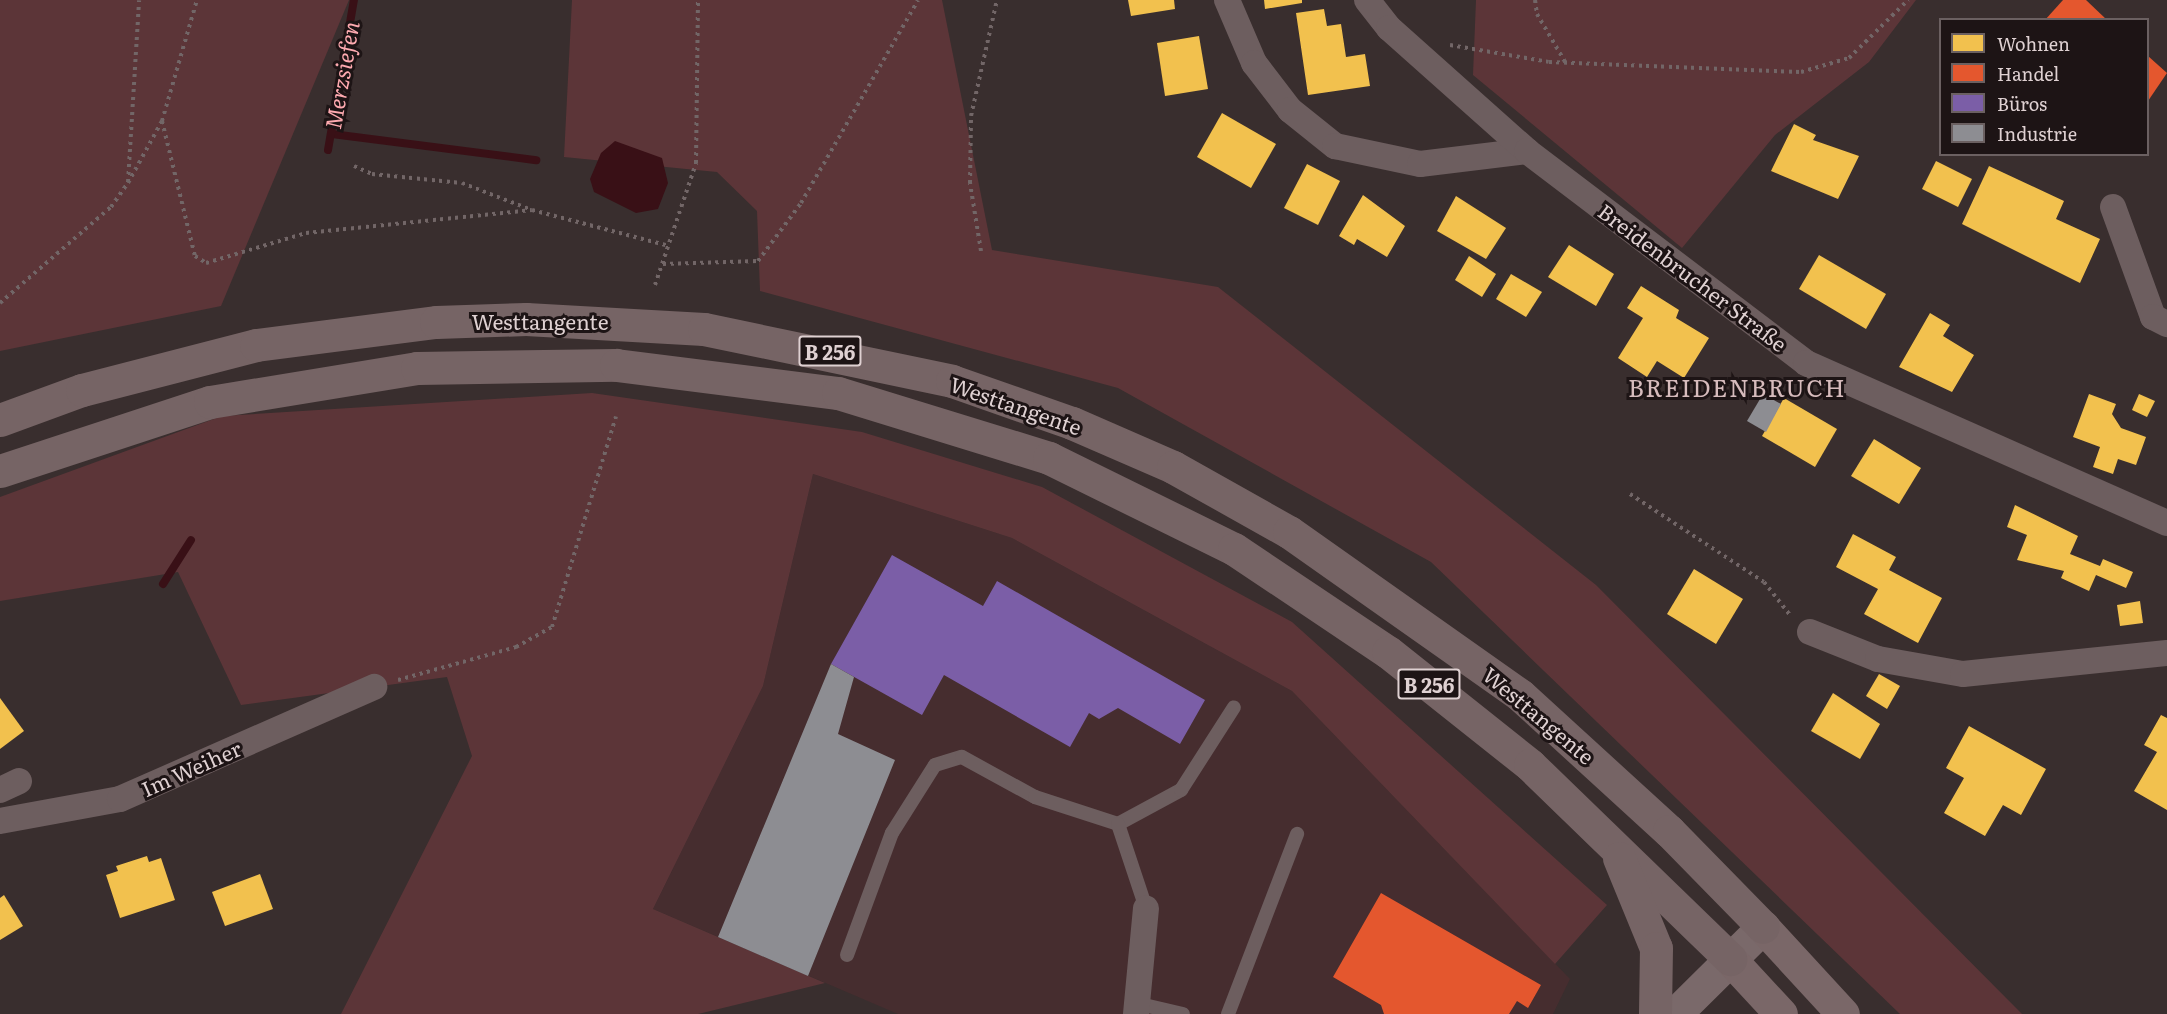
<!DOCTYPE html>
<html>
<head>
<meta charset="utf-8">
<style>
  body { margin:0 }
  #map { position:relative; width:2167px; height:1014px; overflow:hidden; background:#392e2e; font-family:Literata,serif }
  div>[style] { position:absolute }
  [style*='--x'] { left:calc(var(--x)*1px); top:calc(var(--y)*1px); width:calc(var(--w)*1px); rotate:calc(var(--a)*1deg) }
  .built>* { inset:0; background:#462d2f }
  .green>* { inset:0; background:#5c3538 }
  .water>* { inset:0; background:#391016 }
  .homes>* { inset:0; background:#f2c14e }
  .shops>* { inset:0; background:#e4572e }
  .offices>* { inset:0; background:#7b5ea7 }
  .industry>* { inset:0; background:#8d8d92 }
  .stream>* { height:8px; margin:-4px; padding:0 4px; transform-origin:4px; border-radius:4px; background:#391016 }
  .path>* { height:4px; margin-top:-2px; transform-origin:0; background:repeating-linear-gradient(90deg,#726667 0 3px,transparent 0 7.5px) }
  .lane>* { height:14px; margin:-7px; padding:0 7px; transform-origin:7px; border-radius:7px; background:#6d5e5f }
  .street>* { height:26px; margin:-13px; padding:0 13px; transform-origin:13px; border-radius:13px; background:#6d5e5f }
  .secondary>* { height:33px; margin:-16.5px; padding:0 16.5px; transform-origin:16.5px; border-radius:16.5px; background:#7a696a }
  .primary>* { height:33px; margin:-16.5px; padding:0 16.5px; transform-origin:16.5px; border-radius:16.5px; background:#7a6768 }
  .highway>* { height:33px; margin:-16.5px; padding:0 16.5px; transform-origin:16.5px; border-radius:16.5px; background:#766465 }
  span { translate:-50% -50%; white-space:nowrap; text-align:center; line-height:1.15; -webkit-text-stroke:6px #1d1415; paint-order:stroke }
  .shield-label span { padding:2px 4px; background:#1d1415; border:2px solid; border-radius:4px; -webkit-text-stroke-width:0 }
  .shield-label { font-size:20px; color:#dfd1d2; font-weight:700 }
  .street-label { font-size:21px; color:#dfd1d2 }
  .water-label { font-size:22px; color:#feaab0; font-style:italic }
  .quarter-label { font-size:24px; color:#d6bbbc; letter-spacing:1.5px }
  .legend { position:absolute; left:1939px; top:18px; width:210px; height:138px; box-sizing:border-box; background:#1d1415; border:2px solid #6b6061; margin:0; padding:8px 10px; list-style:none; font-size:18px; color:#dfd1d2 }
  .legend li { display:flex; align-items:center; gap:12px; height:30px }
  .legend b { width:30px; border:2px solid #6b6061 }
</style>
</head>
<body>
<div id="map">
  <div class="built">
    <i style="clip-path:polygon(813px 474px,1012px 538px,1292px 691px,1570px 979px,1553px 1014px,898px 1014px,653px 909px,763px 686px)"></i>
  </div>
  <div class="green">
    <i style="clip-path:polygon(0 0,349px 0,221px 306px,0 351px)"></i>
    <i style="clip-path:polygon(572px 0,942px 0,992px 250px,1218px 287px,1596px 585px,2022px 1014px,1900px 1014px,1431px 562px,1118px 388px,760px 291px,757px 211px,717px 172px,564px 157px)"></i>
    <i style="clip-path:polygon(1476px 0,1916px 0,1869px 62px,1775px 135px,1682px 248px,1473px 75px)"></i>
    <i style="clip-path:polygon(592px 393px,862px 432px,1042px 487px,1292px 622px,1607px 905px,1555px 964px,1292px 691px,1012px 538px,813px 474px,763px 686px,653px 909px,825px 983px,698px 1014px,341px 1014px,472px 756px,447px 677px,241px 705px,178px 572px,0 601px,0 497px,222px 416px)"></i>
  </div>
  <div class="water">
    <i style="clip-path:polygon(615px 141px,662px 158px,668px 183px,658px 209px,636px 213px,594px 192px,590px 179px,601px 153px)"></i>
  </div>
  <div class="homes">
    <i style="clip-path:polygon(1128px 0,1174px 0,1175px 9px,1131px 16px)"></i>
    <i style="clip-path:polygon(1264px 0,1302px 0,1302px 3px,1265px 9px)"></i>
    <i style="clip-path:polygon(1324px 9px,1327px 26px,1341px 24px,1346px 57px,1365px 54px,1370px 86px,1308px 95px,1296px 13px)"></i>
    <i style="clip-path:polygon(1199px 36px,1208px 89px,1165px 96px,1157px 43px)"></i>
    <i style="clip-path:polygon(1222px 113px,1276px 144px,1251px 188px,1197px 157px)"></i>
    <i style="clip-path:polygon(1794px 124px,1816px 135px,1813px 140px,1859px 156px,1838px 199px,1771px 171px)"></i>
    <i style="clip-path:polygon(1936px 161px,1972px 179px,1958px 207px,1922px 189px)"></i>
    <i style="clip-path:polygon(1307px 164px,1340px 181px,1318px 225px,1284px 208px)"></i>
    <i style="clip-path:polygon(1989px 166px,2064px 201px,2056px 219px,2100px 239px,2080px 283px,1962px 224px)"></i>
    <i style="clip-path:polygon(1363px 195px,1405px 226px,1387px 257px,1357px 239px,1354px 245px,1339px 236px)"></i>
    <i style="clip-path:polygon(1456px 196px,1506px 228px,1486px 259px,1437px 231px)"></i>
    <i style="clip-path:polygon(1569px 245px,1614px 274px,1596px 306px,1548px 277px)"></i>
    <i style="clip-path:polygon(1819px 255px,1886px 294px,1866px 329px,1799px 289px)"></i>
    <i style="clip-path:polygon(1469px 256px,1496px 274px,1482px 297px,1455px 280px)"></i>
    <i style="clip-path:polygon(1511px 274px,1542px 292px,1526px 317px,1496px 299px)"></i>
    <i style="clip-path:polygon(1641px 286px,1679px 310px,1676px 318px,1709px 338px,1684px 378px,1657px 361px,1647px 377px,1618px 358px,1643px 318px,1627px 308px)"></i>
    <i style="clip-path:polygon(1930px 313px,1950px 325px,1943px 336px,1974px 355px,1952px 392px,1899px 367px)"></i>
    <i style="clip-path:polygon(2089px 394px,2116px 404px,2112px 414px,2121px 428px,2146px 437px,2136px 465px,2118px 459px,2113px 474px,2093px 467px,2100px 447px,2073px 437px)"></i>
    <i style="clip-path:polygon(2139px 394px,2155px 401px,2147px 417px,2132px 410px)"></i>
    <i style="clip-path:polygon(1784px 398px,1837px 429px,1815px 467px,1762px 436px)"></i>
    <i style="clip-path:polygon(1874px 439px,1921px 468px,1899px 504px,1851px 476px)"></i>
    <i style="clip-path:polygon(2015px 505px,2078px 536px,2070px 554px,2100px 566px,2103px 559px,2133px 572px,2126px 588px,2096px 575px,2089px 591px,2061px 578px,2064px 571px,2017px 560px,2027px 535px,2007px 527px)"></i>
    <i style="clip-path:polygon(1853px 534px,1896px 557px,1889px 570px,1942px 598px,1918px 643px,1864px 614px,1878px 589px,1836px 567px)"></i>
    <i style="clip-path:polygon(1694px 569px,1743px 599px,1716px 644px,1667px 614px)"></i>
    <i style="clip-path:polygon(2140px 601px,2143px 623px,2120px 626px,2117px 605px)"></i>
    <i style="clip-path:polygon(1879px 674px,1900px 686px,1887px 709px,1866px 696px)"></i>
    <i style="clip-path:polygon(1833px 693px,1880px 724px,1860px 759px,1811px 731px)"></i>
    <i style="clip-path:polygon(0 698px,24px 731px,0 749px)"></i>
    <i style="clip-path:polygon(2161px 715px,2167px 718px,2167px 810px,2134px 791px,2157px 752px,2144px 745px)"></i>
    <i style="clip-path:polygon(1969px 726px,2046px 769px,2021px 815px,2003px 805px,1985px 836px,1944px 813px,1964px 778px,1946px 768px)"></i>
    <i style="clip-path:polygon(147px 856px,149px 862px,161px 858px,175px 900px,120px 918px,106px 875px,118px 871px,116px 866px)"></i>
    <i style="clip-path:polygon(260px 874px,273px 909px,225px 926px,212px 892px)"></i>
    <i style="clip-path:polygon(4px 895px,23px 926px,0 940px,0 898px)"></i>
  </div>
  <div class="shops">
    <i style="clip-path:polygon(2063px 0,2086px 0,2107px 20px,2045px 20px)"></i>
    <i style="clip-path:polygon(2148px 56px,2167px 73px,2148px 101px)"></i>
    <i style="clip-path:polygon(1381px 893px,1541px 985px,1528px 1008px,1517px 1001px,1509px 1014px,1384px 1014px,1381px 1005px,1333px 977px)"></i>
  </div>
  <div class="offices">
    <i style="clip-path:polygon(892px 555px,983px 606px,997px 581px,1205px 700px,1180px 744px,1118px 708px,1099px 719px,1089px 713px,1070px 747px,944px 675px,922px 715px,831px 664px)"></i>
  </div>
  <div class="industry">
    <i style="clip-path:polygon(1763px 394px,1781px 404px,1766px 432px,1747px 421px)"></i>
    <i style="clip-path:polygon(831px 664px,854px 677px,838px 734px,895px 760px,808px 976px,718px 937px)"></i>
  </div>
  <div class="stream">
    <i style="--x:332;--y:134;--w:206;--a:7.3"></i>
    <i style="--x:328;--y:150;--w:152;--a:-80.2"></i>
    <i style="--x:163;--y:584;--w:52;--a:-57.5"></i>
  </div>
  <div class="path">
    <i style="--x:1535;--y:0;--w:14;--a:82"></i>
    <i style="--x:1537;--y:14;--w:56;--a:59.7"></i>
    <i style="--x:1450;--y:45;--w:100;--a:9.7"></i>
    <i style="--x:1549;--y:62;--w:252;--a:2.3"></i>
    <i style="--x:1801;--y:72;--w:50;--a:-16.3"></i>
    <i style="--x:1849;--y:58;--w:83;--a:-44.5"></i>
    <i style="--x:162;--y:121;--w:139;--a:76.3"></i>
    <i style="--x:195;--y:256;--w:13;--a:32"></i>
    <i style="--x:206;--y:263;--w:104;--a:-16.7"></i>
    <i style="--x:306;--y:233;--w:227;--a:-5.8"></i>
    <i style="--x:354;--y:166;--w:20;--a:24"></i>
    <i style="--x:372;--y:174;--w:90;--a:5.7"></i>
    <i style="--x:462;--y:183;--w:75;--a:21.1"></i>
    <i style="--x:532;--y:210;--w:142;--a:14.7"></i>
    <i style="--x:128;--y:182;--w:182;--a:-86.5"></i>
    <i style="--x:981;--y:251;--w:69;--a:-99.2"></i>
    <i style="--x:970;--y:183;--w:67;--a:-89.1"></i>
    <i style="--x:971;--y:116;--w:119;--a:-77.4"></i>
    <i style="--x:663;--y:264;--w:95;--a:-1.8"></i>
    <i style="--x:758;--y:261;--w:72;--a:-53.4"></i>
    <i style="--x:801;--y:203;--w:234;--a:-60"></i>
    <i style="--x:655;--y:285;--w:129;--a:-71.4"></i>
    <i style="--x:696;--y:163;--w:163;--a:-89.3"></i>
    <i style="--x:0;--y:303;--w:147;--a:-40.9"></i>
    <i style="--x:111;--y:207;--w:29;--a:-55"></i>
    <i style="--x:128;--y:183;--w:71;--a:-61.3"></i>
    <i style="--x:162;--y:121;--w:126;--a:-73.9"></i>
    <i style="--x:1630;--y:494;--w:160;--a:33.3"></i>
    <i style="--x:1764;--y:582;--w:42;--a:51.8"></i>
    <i style="--x:398;--y:680;--w:123;--a:-15.6"></i>
    <i style="--x:516;--y:647;--w:41;--a:-29.1"></i>
    <i style="--x:552;--y:627;--w:220;--a:-73.1"></i>
  </div>
  <div class="lane">
    <i style="--x:1118;--y:824;--w:72;--a:-28.4"></i>
    <i style="--x:1181;--y:790;--w:98;--a:-57.4"></i>
    <i style="--x:847;--y:955;--w:130;--a:-69.8"></i>
    <i style="--x:892;--y:833;--w:80;--a:-57.7"></i>
    <i style="--x:935;--y:765;--w:28;--a:-17"></i>
    <i style="--x:962;--y:757;--w:83;--a:28.7"></i>
    <i style="--x:1035;--y:797;--w:87;--a:18"></i>
    <i style="--x:1118;--y:824;--w:89;--a:71.6"></i>
    <i style="--x:1140;--y:1004;--w:44;--a:13.1"></i>
    <i style="--x:1228;--y:1014;--w:193;--a:-69"></i>
  </div>
  <div class="street">
    <i style="--x:1227;--y:0;--w:69;--a:66.8"></i>
    <i style="--x:1254;--y:63;--w:59;--a:52.5"></i>
    <i style="--x:1290;--y:110;--w:58;--a:38.7"></i>
    <i style="--x:1335;--y:146;--w:87;--a:12"></i>
    <i style="--x:1420;--y:164;--w:108;--a:-6.9"></i>
    <i style="--x:1367;--y:0;--w:36;--a:52"></i>
    <i style="--x:1389;--y:28;--w:185;--a:41.7"></i>
    <i style="--x:1527;--y:151;--w:350;--a:37.2"></i>
    <i style="--x:1806;--y:363;--w:395;--a:23.9"></i>
    <i style="--x:2113;--y:207;--w:117;--a:70"></i>
    <i style="--x:2153;--y:317;--w:16;--a:27"></i>
    <i style="--x:1810;--y:632;--w:73;--a:21.7"></i>
    <i style="--x:1878;--y:659;--w:86;--a:10"></i>
    <i style="--x:1963;--y:674;--w:205;--a:-5.9"></i>
    <i style="--x:0;--y:790;--w:21;--a:-25"></i>
    <i style="--x:0;--y:821;--w:122;--a:-10.4"></i>
    <i style="--x:120;--y:799;--w:278;--a:-23.8"></i>
    <i style="--x:1136;--y:1014;--w:106;--a:-84.6"></i>
  </div>
  <div class="secondary">
    <i style="--x:1675;--y:1014;--w:124;--a:-44.7"></i>
  </div>
  <div class="primary">
    <i style="--x:1763;--y:927;--w:118;--a:47.4"></i>
    <i style="--x:1730;--y:959;--w:75;--a:47.2"></i>
  </div>
  <div class="highway">
    <i style="--x:0;--y:420;--w:87;--a:-20.1"></i>
    <i style="--x:82;--y:390;--w:180;--a:-14.5"></i>
    <i style="--x:256;--y:345;--w:181;--a:-7.3"></i>
    <i style="--x:436;--y:322;--w:90;--a:-1.9"></i>
    <i style="--x:526;--y:319;--w:178;--a:3.2"></i>
    <i style="--x:704;--y:329;--w:253;--a:11.8"></i>
    <i style="--x:952;--y:381;--w:127;--a:19.3"></i>
    <i style="--x:1072;--y:423;--w:110;--a:23.5"></i>
    <i style="--x:1173;--y:467;--w:133;--a:29.3"></i>
    <i style="--x:1289;--y:532;--w:283;--a:35.2"></i>
    <i style="--x:1520;--y:695;--w:202;--a:42.4"></i>
    <i style="--x:1669;--y:831;--w:134;--a:45.6"></i>
    <i style="--x:0;--y:471;--w:221;--a:-18.2"></i>
    <i style="--x:210;--y:402;--w:210;--a:-9.3"></i>
    <i style="--x:417;--y:368;--w:199;--a:-0.9"></i>
    <i style="--x:616;--y:365;--w:224;--a:7.2"></i>
    <i style="--x:838;--y:393;--w:221;--a:17.1"></i>
    <i style="--x:1049;--y:458;--w:206;--a:26.2"></i>
    <i style="--x:1234;--y:549;--w:185;--a:33.8"></i>
    <i style="--x:1388;--y:652;--w:181;--a:38.5"></i>
    <i style="--x:1530;--y:765;--w:279;--a:44.1"></i>
    <i style="--x:1619;--y:858;--w:97;--a:67.7"></i>
    <i style="--x:1656;--y:948;--w:66;--a:90.9"></i>
  </div>
  <div class="shield-label">
    <span style="left:830px;top:351px">B 256</span>
    <span style="left:1429px;top:684px">B 256</span>
  </div>
  <div class="street-label">
    <span style="left:1693px;top:277px;rotate:37deg">Breidenbrucher Straße</span>
    <span style="left:540px;top:321px">Westtangente</span>
    <span style="left:1016px;top:405px;rotate:19deg">Westtangente</span>
    <span style="left:1539px;top:715px;rotate:40deg">Westtangente</span>
    <span style="left:191px;top:768px;rotate:-24deg">Im Weiher</span>
  </div>
  <div class="water-label">
    <span style="left:341px;top:75px;rotate:-80deg">Merzsiefen</span>
  </div>
  <div class="quarter-label">
    <span style="left:1737px;top:387px">BREIDENBRUCH</span>
  </div>
  <ul class="legend">
  <li><b style="height:16px;background:#f2c14e"></b>Wohnen</li>
  <li><b style="height:16px;background:#e4572e"></b>Handel</li>
  <li><b style="height:16px;background:#7b5ea7"></b>Büros</li>
  <li><b style="height:16px;background:#8d8d92"></b>Industrie</li>
  </ul>
</div>
</body>
</html>
